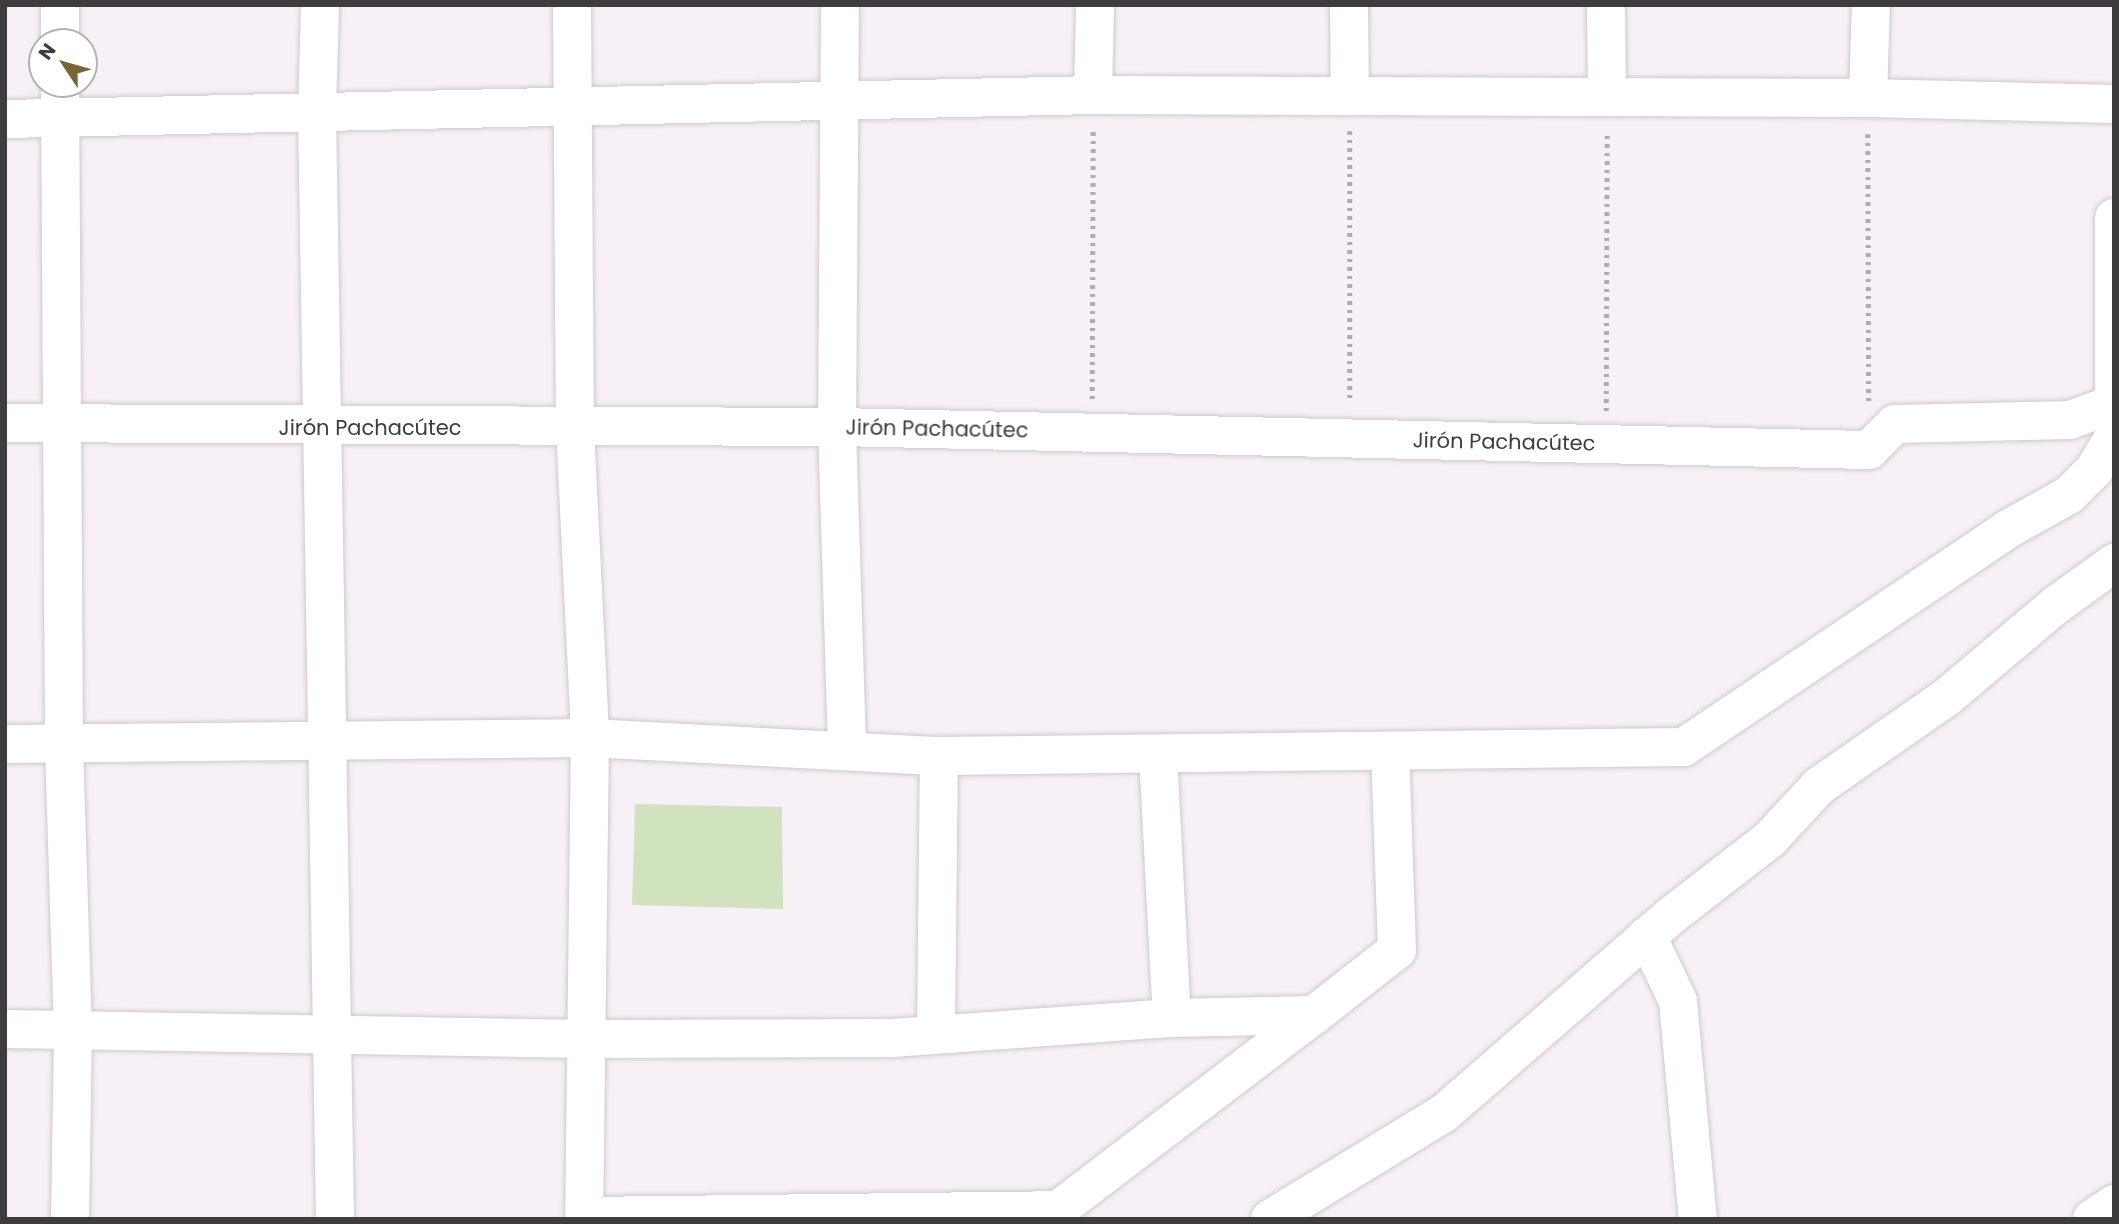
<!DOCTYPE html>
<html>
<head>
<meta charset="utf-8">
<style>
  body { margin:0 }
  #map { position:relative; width:2119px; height:1224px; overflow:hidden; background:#f7f0f7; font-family:Poppins,sans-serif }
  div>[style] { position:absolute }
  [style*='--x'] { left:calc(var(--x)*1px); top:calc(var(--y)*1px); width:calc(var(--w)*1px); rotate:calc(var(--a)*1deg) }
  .green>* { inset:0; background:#d1e2be }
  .path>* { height:4.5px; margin-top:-2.25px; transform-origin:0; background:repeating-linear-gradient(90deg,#b1abb0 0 3.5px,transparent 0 8.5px) }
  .roads { filter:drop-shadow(0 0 2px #cfc8ce) drop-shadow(0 0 2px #cfc8ce) }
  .minor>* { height:38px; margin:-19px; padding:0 19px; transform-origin:19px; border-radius:19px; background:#fff }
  span { translate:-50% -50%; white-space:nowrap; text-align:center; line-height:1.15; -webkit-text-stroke:7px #fff; paint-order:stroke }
  .street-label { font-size:21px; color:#3f3c3e }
  .frame { position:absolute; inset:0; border:7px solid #3f3c3e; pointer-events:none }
  .north { position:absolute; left:28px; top:28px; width:70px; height:70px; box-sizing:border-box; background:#fff; border:2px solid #b2b1b2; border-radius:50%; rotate:306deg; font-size:19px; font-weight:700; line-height:28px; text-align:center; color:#3f3c3e }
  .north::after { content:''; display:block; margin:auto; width:24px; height:32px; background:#796635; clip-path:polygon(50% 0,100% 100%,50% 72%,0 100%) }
</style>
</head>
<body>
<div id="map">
  <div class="green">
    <i style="clip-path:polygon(635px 804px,782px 807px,783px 909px,632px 905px)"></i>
  </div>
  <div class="path">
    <i style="--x:1350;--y:131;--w:271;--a:90"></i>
    <i style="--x:1868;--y:134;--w:267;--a:89.8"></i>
    <i style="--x:1092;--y:399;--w:268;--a:-89.8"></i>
    <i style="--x:1606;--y:411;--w:278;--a:-89.8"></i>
  </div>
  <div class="roads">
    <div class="minor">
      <i style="--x:60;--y:5;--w:37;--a:90"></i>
      <i style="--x:320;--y:5;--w:105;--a:91.6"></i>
      <i style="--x:317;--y:110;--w:1109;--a:89.07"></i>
      <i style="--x:572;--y:5;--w:422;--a:89.6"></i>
      <i style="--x:575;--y:427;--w:311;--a:87.2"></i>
      <i style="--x:590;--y:738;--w:481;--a:90.7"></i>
      <i style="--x:840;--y:5;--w:422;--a:90.4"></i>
      <i style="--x:837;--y:427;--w:324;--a:88.2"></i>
      <i style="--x:1349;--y:5;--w:91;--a:89.4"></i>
      <i style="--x:1606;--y:5;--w:92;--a:89.4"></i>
      <i style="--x:60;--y:84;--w:662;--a:89.65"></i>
      <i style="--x:64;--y:746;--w:284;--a:88.2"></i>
      <i style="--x:73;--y:1030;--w:189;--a:90.9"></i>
      <i style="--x:1093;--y:95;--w:90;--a:-88.7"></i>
      <i style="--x:1868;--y:98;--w:93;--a:-88.2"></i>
      <i style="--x:5;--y:119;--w:1088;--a:-1.26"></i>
      <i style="--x:1093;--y:95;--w:775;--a:0.22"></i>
      <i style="--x:1868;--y:98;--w:246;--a:1.4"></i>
      <i style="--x:2114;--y:218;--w:198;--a:90"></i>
      <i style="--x:5;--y:423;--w:832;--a:0.28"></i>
      <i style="--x:837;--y:427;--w:1032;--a:1.28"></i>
      <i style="--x:1869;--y:450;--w:37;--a:-45"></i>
      <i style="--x:1895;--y:424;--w:175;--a:-1.3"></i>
      <i style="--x:2070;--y:420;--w:44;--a:-20.1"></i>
      <i style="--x:5;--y:744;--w:585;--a:-0.59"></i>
      <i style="--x:590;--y:738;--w:349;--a:3"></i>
      <i style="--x:939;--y:756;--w:745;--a:-0.69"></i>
      <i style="--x:1684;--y:747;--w:391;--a:-33.9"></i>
      <i style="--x:2008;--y:529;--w:70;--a:-29.1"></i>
      <i style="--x:2069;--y:495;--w:35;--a:-45"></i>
      <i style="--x:2094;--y:470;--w:39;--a:-59"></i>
      <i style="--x:1158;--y:754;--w:264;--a:87"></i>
      <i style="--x:1647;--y:936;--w:72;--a:64.5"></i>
      <i style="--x:1678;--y:1001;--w:219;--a:84.8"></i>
      <i style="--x:5;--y:1029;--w:581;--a:0.99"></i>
      <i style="--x:586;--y:1039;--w:306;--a:-0.2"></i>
      <i style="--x:892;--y:1038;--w:281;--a:-4.1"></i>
      <i style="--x:1172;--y:1018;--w:142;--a:-1.2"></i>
      <i style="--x:1314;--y:1015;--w:105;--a:-38.1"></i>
      <i style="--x:1397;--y:950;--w:199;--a:-92"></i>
      <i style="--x:936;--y:1034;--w:278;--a:-89.4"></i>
      <i style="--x:584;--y:1216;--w:476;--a:-0.7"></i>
      <i style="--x:1046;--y:1219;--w:337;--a:-37.3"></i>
      <i style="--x:1270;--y:1219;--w:202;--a:-31.3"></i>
      <i style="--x:1443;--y:1114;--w:303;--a:-41"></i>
      <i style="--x:1672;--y:915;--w:124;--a:-37.8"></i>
      <i style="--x:1770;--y:839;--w:72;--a:-47.2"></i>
      <i style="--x:1819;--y:786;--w:156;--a:-34.8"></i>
      <i style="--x:1947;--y:697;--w:143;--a:-40.2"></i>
      <i style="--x:2056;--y:605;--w:72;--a:-35.9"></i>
      <i style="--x:2092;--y:1219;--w:27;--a:-34"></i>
    </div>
  </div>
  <div class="street-label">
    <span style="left:370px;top:428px">Jirón Pachacútec</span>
    <span style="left:937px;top:429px;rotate:1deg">Jirón Pachacútec</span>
    <span style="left:1504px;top:442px;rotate:1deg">Jirón Pachacútec</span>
  </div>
  <div class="frame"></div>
  <div class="north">N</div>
</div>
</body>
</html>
